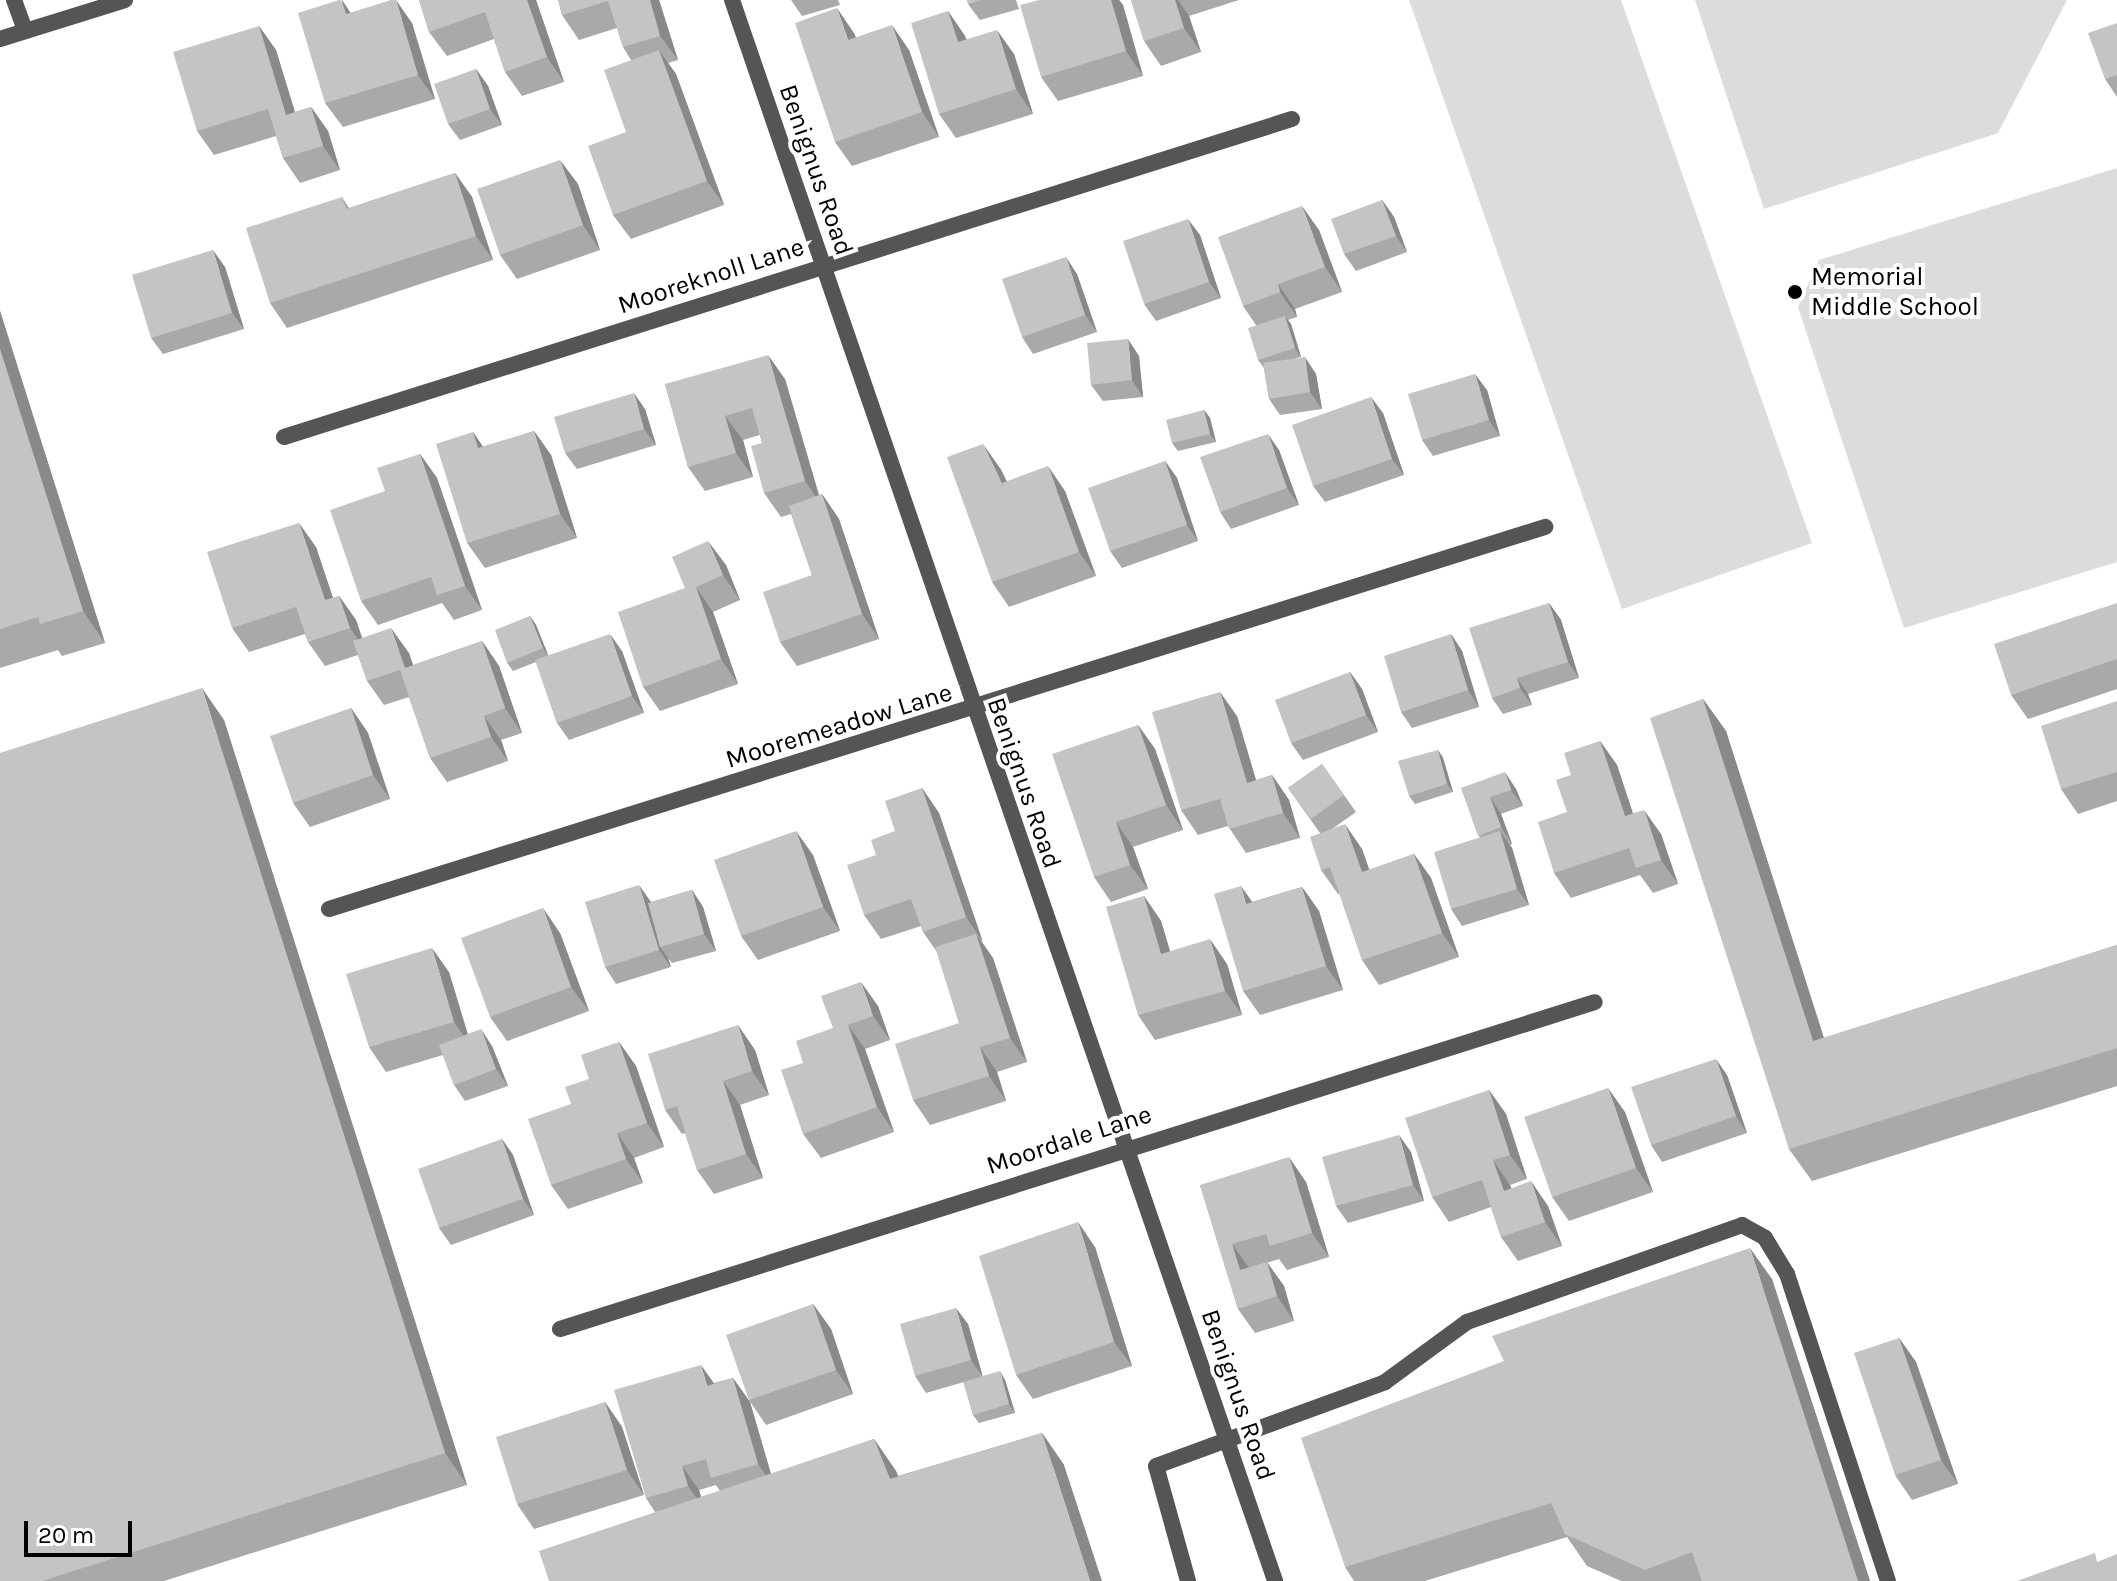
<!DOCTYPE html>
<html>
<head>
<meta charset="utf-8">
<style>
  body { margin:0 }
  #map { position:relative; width:2117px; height:1581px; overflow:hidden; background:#fff; font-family:Karla,sans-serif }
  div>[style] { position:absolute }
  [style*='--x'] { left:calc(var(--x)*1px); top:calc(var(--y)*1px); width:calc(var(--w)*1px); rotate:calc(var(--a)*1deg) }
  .green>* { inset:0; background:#dcdcdc }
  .service>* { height:16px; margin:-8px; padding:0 8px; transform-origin:8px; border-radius:8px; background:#555 }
  .minor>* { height:16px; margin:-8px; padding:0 8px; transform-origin:8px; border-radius:8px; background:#555 }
  .tertiary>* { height:16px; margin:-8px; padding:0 8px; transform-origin:8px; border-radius:8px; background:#555 }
  .wall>* { inset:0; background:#a9a9a9 }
  .shaded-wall>* { inset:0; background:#898989 }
  .building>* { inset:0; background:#c4c4c4 }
  .dots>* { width:22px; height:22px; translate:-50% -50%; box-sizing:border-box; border:4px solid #fff; border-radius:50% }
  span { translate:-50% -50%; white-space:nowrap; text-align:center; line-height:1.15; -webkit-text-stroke:8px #fff; paint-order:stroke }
  .street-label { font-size:26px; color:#000 }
  .poi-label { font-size:26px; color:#000 }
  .left { translate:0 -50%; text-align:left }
  .scale { position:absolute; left:24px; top:1521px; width:108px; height:36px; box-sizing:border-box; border:4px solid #000; border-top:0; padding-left:10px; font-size:24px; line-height:28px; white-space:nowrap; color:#000; -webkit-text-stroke:6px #fff; paint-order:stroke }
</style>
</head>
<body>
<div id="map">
  <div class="green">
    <i style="clip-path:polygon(1409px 0,1621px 0,1812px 543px,1622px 609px)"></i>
    <i style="clip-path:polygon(1695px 0,2067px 0,1998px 133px,1764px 209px)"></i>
    <i style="clip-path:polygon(2117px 168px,2117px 562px,1904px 628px,1798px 307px,1819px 260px)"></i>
  </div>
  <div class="service">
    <i style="--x:14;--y:0;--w:33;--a:70"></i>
    <i style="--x:1188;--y:1581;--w:119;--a:-105.5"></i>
    <i style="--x:1156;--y:1466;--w:244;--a:-20.1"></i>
    <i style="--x:1385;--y:1382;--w:102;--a:-36.2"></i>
    <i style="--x:1467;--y:1322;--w:292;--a:-19.4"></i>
    <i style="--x:1742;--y:1225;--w:26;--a:29"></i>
    <i style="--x:1765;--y:1238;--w:42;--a:58.6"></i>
    <i style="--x:1787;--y:1274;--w:323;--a:71.8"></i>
  </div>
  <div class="minor">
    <i style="--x:284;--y:437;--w:1057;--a:-17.51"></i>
    <i style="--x:329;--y:909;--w:1275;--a:-17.44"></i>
    <i style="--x:560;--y:1329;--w:1085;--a:-17.53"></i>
  </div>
  <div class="tertiary">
    <i style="--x:732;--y:0;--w:1672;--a:71.04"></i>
    <i style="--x:0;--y:39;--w:131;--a:-17.3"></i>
  </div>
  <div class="wall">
    <i style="clip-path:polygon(342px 0,350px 13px,412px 23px,435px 99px,343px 127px,325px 103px)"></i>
    <i style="clip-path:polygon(419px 0,536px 0,564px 82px,522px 96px,505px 72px,494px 39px,447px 56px,429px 32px)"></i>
    <i style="clip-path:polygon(558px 0,659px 0,678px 60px,668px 63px,676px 74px,724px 205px,631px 239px,613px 215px,626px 132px,631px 60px,623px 47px,617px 28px,579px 40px,562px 15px)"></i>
    <i style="clip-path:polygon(791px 0,838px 0,840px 5px,802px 16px)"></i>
    <i style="clip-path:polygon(967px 0,1016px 0,1019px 9px,980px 20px,968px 4px)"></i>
    <i style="clip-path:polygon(1039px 0,1119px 0,1123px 5px,1143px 76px,1058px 101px,1041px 77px)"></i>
    <i style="clip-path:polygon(1131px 0,1239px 0,1189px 16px,1201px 52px,1161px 66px,1144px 41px)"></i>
    <i style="clip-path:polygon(948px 11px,965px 36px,966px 39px,1014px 54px,1033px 114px,956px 138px,939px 114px)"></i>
    <i style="clip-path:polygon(2117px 23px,2117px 97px,2105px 79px)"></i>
    <i style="clip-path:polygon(259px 26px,276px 50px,295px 112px,311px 107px,328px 131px,340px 170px,300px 183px,283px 158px,276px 136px,214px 155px,197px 131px)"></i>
    <i style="clip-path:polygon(854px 33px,856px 37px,909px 50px,939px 137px,852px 166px,835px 142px)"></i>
    <i style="clip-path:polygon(476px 69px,488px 86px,502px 125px,460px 140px,448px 124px)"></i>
    <i style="clip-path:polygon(455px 173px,472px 197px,493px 260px,287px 328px,270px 303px,342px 197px,349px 208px)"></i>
    <i style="clip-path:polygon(578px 184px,600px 250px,517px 279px,500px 255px)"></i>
    <i style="clip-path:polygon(1382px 200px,1394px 217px,1407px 252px,1356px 271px,1344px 254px)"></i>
    <i style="clip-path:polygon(1319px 230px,1342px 292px,1295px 309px,1297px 317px,1288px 320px,1291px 324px,1301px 357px,1295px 358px,1316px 374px,1322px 409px,1280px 415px,1269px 399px,1264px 368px,1258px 360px,1256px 325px,1243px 306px)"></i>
    <i style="clip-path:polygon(1200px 235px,1221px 298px,1156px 321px,1144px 304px)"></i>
    <i style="clip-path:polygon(225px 267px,244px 329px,163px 354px,151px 338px)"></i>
    <i style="clip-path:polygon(1077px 274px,1097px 332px,1033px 354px,1022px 337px)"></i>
    <i style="clip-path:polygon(0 311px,105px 643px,62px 656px,58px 650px,0 668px)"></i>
    <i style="clip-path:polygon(1139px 356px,1143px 397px,1103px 401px,1091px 385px)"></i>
    <i style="clip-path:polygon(785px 379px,819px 495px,822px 494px,839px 519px,879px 639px,797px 666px,780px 642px,812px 575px,791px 514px,781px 517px,764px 493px,762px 443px,760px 435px,743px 440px,753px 477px,705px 491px,688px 467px,665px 384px)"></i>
    <i style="clip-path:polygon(1487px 390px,1500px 436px,1433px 456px,1422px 440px)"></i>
    <i style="clip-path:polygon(645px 409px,656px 445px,577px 469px,565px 453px)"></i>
    <i style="clip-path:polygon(1204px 410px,1210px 418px,1216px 442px,1178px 451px,1172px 443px)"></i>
    <i style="clip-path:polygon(1383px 413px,1404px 475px,1325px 502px,1313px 486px)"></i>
    <i style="clip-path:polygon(534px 431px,551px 455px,577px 538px,485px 568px,467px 543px,473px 432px,483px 447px)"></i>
    <i style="clip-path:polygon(1279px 450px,1299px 505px,1231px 529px,1220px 512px)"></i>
    <i style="clip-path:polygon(420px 454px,437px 478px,482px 610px,454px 620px,442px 603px,378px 625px,361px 601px,385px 491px)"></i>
    <i style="clip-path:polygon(1165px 461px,1177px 478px,1198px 541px,1122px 568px,1110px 551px)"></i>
    <i style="clip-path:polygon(1000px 468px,1007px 481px,1065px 491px,1096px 576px,1009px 607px,992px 582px)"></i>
    <i style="clip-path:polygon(316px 547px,333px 598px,339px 596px,356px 620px,362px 638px,409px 653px,413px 665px,482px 641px,499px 666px,522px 733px,501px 740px,508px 761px,447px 782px,430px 758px,409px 697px,384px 705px,367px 681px,358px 655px,325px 666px,308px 642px,305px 634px,249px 652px,232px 628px)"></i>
    <i style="clip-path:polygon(726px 565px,740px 600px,713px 612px,738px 684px,660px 711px,643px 687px,685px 588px)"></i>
    <i style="clip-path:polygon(1549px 603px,1561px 620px,1579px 678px,1528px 694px,1532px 705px,1503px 714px,1492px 698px)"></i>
    <i style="clip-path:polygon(2117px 603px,2117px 689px,2028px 719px,2011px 695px)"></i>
    <i style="clip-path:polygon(530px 616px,536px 625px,548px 656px,622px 651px,644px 713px,569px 740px,557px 723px,536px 662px,513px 671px,507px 663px)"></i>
    <i style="clip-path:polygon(1451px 634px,1462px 651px,1479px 707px,1412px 728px,1401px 712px)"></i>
    <i style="clip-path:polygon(1350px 672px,1362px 689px,1378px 732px,1303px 760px,1291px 743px)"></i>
    <i style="clip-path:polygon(1703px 699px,1726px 731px,1824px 1038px,2117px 945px,2117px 1086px,1812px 1181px,1789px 1149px)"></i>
    <i style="clip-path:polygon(2117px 701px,2117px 801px,2078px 814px,2061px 789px)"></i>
    <i style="clip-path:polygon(351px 708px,368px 733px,390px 799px,310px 827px,293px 803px)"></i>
    <i style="clip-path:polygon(1237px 716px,1256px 780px,1272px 775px,1289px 800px,1300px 838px,1246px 853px,1228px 826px,1198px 835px,1181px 810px)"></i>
    <i style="clip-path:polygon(224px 720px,467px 1485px,164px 1581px,0 1581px)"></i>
    <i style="clip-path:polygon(1138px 725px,1155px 749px,1183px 830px,1133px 847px,1148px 889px,1111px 902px,1094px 877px)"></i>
    <i style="clip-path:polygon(1600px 741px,1617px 765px,1633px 814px,1661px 834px,1678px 884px,1653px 893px,1640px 875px,1571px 898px,1554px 873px,1567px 812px,1571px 775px)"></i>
    <i style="clip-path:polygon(1438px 750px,1443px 758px,1453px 792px,1415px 804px,1409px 796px)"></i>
    <i style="clip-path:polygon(1322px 764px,1356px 812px,1332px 829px,1362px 849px,1369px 870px,1414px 854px,1431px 878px,1459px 957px,1379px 985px,1362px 960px,1340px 894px,1338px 894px,1321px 870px,1320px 833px,1288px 788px)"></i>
    <i style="clip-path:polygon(922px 788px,939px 813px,982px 942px,993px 958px,1027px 1062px,997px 1072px,1006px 1101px,930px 1125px,913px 1100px,959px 1023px,937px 952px,923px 932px,921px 926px,881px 939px,864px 915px,876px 855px,895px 831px)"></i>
    <i style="clip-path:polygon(1461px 788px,1516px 789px,1523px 806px,1501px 814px,1512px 844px,1510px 845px,1512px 848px,1529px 905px,1462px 926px,1451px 909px,1480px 838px)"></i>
    <i style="clip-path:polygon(813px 855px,840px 931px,758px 960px,741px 936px)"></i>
    <i style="clip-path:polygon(1302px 887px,1319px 911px,1343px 990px,1260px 1015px,1243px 991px,1252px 902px)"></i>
    <i style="clip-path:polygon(692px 890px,703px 907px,716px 951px,672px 963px,668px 958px,671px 967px,616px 984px,605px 967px,651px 902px)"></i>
    <i style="clip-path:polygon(1144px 896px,1161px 921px,1170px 951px,1227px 964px,1242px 1015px,1155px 1040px,1138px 1015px)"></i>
    <i style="clip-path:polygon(560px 933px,589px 1011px,507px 1041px,490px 1017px)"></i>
    <i style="clip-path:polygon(449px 972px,468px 1034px,492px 1046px,508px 1086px,465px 1101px,454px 1085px,443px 1055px,386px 1072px,369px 1047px)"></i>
    <i style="clip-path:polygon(878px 1006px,890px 1040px,865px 1049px,894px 1132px,821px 1158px,803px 1134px,803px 1063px,833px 1028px)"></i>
    <i style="clip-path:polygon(619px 1042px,636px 1066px,664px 1147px,634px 1158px,643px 1183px,568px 1209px,551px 1185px,571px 1104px,589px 1079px)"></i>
    <i style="clip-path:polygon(755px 1050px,769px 1095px,740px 1105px,763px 1178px,714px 1194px,697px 1170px,685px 1133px,682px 1134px,665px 1110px)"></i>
    <i style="clip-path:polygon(1727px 1075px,1747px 1133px,1662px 1162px,1651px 1145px)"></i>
    <i style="clip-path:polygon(1489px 1090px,1506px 1114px,1527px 1179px,1510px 1185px,1511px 1188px,1548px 1206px,1562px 1246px,1518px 1261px,1501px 1237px,1491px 1207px,1449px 1222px,1432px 1197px)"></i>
    <i style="clip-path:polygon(1625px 1112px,1653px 1192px,1569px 1221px,1552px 1197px)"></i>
    <i style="clip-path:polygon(502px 1139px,513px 1155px,534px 1215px,451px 1245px,439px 1228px)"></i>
    <i style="clip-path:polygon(1411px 1152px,1424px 1201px,1348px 1223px,1336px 1206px)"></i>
    <i style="clip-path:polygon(1306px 1182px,1329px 1257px,1287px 1270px,1279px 1259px,1267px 1263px,1284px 1286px,1294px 1321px,1255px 1333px,1238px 1309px,1200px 1185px)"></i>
    <i style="clip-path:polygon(1095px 1247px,1132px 1366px,1033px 1399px,1016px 1375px)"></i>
    <i style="clip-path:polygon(1772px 1279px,1870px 1581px,1621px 1581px,1587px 1566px,1567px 1537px,1425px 1581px,1354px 1581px,1345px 1567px)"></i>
    <i style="clip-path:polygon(813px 1304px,831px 1329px,853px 1394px,766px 1425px,749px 1400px)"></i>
    <i style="clip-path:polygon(968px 1324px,982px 1376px,1005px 1380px,1015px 1413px,979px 1423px,973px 1415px,964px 1382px,926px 1393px,915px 1376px)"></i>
    <i style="clip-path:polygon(1899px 1338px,1916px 1362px,1958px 1484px,1912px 1500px,1895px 1475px)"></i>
    <i style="clip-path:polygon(evenodd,733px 1378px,750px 1402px,771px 1474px,874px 1439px,896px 1471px,898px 1476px,1042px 1433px,1064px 1465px,655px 1512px,646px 1498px,714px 1383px,733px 1378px,716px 1485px,720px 1491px,701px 1497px,699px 1490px,716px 1485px)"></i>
    <i style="clip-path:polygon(605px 1402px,622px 1427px,644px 1495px,534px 1529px,517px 1504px)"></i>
  </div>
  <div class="shaded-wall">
    <i style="clip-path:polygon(342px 0,358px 24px,346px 14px)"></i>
    <i style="clip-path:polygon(396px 0,412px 23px,435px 99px,418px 75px)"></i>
    <i style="clip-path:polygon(527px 0,536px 0,564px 82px,547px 57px)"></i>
    <i style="clip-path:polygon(650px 0,659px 0,678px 60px,660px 36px)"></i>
    <i style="clip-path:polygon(1111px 0,1119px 0,1123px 5px,1143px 76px,1126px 51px)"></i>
    <i style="clip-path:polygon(1175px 0,1178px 0,1189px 16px,1201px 52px,1184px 28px)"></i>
    <i style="clip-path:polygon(837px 8px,854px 33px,865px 65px,848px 40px)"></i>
    <i style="clip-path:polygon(948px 11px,965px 36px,975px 66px,958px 42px)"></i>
    <i style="clip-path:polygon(892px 25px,909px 50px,939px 137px,922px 112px)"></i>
    <i style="clip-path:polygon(259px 26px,276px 50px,303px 139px,286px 115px)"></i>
    <i style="clip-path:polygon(997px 30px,1014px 54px,1033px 114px,1016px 89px)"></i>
    <i style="clip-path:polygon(659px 50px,676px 74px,724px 205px,707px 181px)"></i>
    <i style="clip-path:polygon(476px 69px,488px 86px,502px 125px,490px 109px)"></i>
    <i style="clip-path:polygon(311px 107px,328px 131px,340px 170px,323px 146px)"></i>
    <i style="clip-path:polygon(560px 160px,578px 184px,600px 250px,583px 225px)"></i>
    <i style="clip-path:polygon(455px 173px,472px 197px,493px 260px,476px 236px)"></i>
    <i style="clip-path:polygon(1382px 200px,1394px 217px,1407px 252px,1396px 236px)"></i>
    <i style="clip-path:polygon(1302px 206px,1319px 230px,1342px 292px,1325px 267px)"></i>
    <i style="clip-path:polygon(1188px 219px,1200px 235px,1221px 298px,1209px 282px)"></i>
    <i style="clip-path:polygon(213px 250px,225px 267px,244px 329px,232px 313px)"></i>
    <i style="clip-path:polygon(1066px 257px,1077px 274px,1097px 332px,1085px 315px)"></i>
    <i style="clip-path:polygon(1278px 284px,1295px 309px,1297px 317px,1280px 292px)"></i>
    <i style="clip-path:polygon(0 311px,105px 643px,83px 611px,0 349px)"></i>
    <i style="clip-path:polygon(1285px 316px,1291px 324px,1301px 357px,1295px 348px)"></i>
    <i style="clip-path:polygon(1128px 339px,1139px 356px,1143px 397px,1132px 380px)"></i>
    <i style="clip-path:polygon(768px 355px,785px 379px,822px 506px,805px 481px)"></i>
    <i style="clip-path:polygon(1305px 357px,1316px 374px,1322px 409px,1310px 392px)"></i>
    <i style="clip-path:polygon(1475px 374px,1487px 390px,1500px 436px,1489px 420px)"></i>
    <i style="clip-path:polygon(634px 393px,645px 409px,656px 445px,644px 429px)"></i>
    <i style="clip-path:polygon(1371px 397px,1383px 413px,1404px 475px,1392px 459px)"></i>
    <i style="clip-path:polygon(1204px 410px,1210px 418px,1216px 442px,1210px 434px)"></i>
    <i style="clip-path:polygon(725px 416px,743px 440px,753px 477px,736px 453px)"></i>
    <i style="clip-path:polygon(534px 431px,551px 455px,577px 538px,560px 514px)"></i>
    <i style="clip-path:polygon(473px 432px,490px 457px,478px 448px)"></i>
    <i style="clip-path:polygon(1268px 434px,1279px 450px,1299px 505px,1287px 488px)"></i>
    <i style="clip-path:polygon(983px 444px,1000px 468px,1022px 514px,1005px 490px)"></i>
    <i style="clip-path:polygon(420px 454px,437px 478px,482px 610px,465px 586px)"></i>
    <i style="clip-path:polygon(1165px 461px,1177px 478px,1198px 541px,1187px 525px)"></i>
    <i style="clip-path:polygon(1048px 466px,1065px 491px,1096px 576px,1079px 552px)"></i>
    <i style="clip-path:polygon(822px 494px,839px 519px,879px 639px,862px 614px)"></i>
    <i style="clip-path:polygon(299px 523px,316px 547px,342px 625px,325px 600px)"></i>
    <i style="clip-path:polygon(708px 541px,726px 565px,740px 600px,723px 575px)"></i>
    <i style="clip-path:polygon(696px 587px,713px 612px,738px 684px,721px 659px)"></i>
    <i style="clip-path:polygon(339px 596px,356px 620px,367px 652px,350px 628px)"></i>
    <i style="clip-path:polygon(1549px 603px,1561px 620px,1579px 678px,1568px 662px)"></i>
    <i style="clip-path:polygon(530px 616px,536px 625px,549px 657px,543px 648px)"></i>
    <i style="clip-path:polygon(391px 628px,409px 653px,422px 692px,405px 668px)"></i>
    <i style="clip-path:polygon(610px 634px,622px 651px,644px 713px,632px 696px)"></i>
    <i style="clip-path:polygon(1451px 634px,1462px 651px,1479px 707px,1468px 690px)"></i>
    <i style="clip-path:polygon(482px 641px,499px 666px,522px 733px,505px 708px)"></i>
    <i style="clip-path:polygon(1350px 672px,1362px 689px,1378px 732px,1366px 715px)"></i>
    <i style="clip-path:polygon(1517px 678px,1528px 694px,1532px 705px,1520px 688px)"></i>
    <i style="clip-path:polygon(202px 688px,224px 720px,467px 1485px,445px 1453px)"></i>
    <i style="clip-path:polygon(1220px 692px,1237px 716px,1264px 807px,1247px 783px)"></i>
    <i style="clip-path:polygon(1703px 699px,1726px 731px,1835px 1073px,1813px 1041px)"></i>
    <i style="clip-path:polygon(351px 708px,368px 733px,390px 799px,373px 775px)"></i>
    <i style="clip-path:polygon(484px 716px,501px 740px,508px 761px,491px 737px)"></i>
    <i style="clip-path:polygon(1138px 725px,1155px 749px,1183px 830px,1166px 805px)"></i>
    <i style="clip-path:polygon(1600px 741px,1617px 765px,1642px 841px,1625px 816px)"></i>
    <i style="clip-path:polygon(1438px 750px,1443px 758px,1453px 792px,1447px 784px)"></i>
    <i style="clip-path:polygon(1505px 772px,1516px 789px,1523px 806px,1511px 790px)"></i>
    <i style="clip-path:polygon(1272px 775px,1289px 800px,1300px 838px,1283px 813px)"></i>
    <i style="clip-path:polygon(922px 788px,939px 813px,983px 942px,966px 917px)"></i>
    <i style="clip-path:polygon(1490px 797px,1501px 814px,1512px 844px,1501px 827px)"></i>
    <i style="clip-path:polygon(1644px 810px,1661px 834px,1678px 884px,1661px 860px)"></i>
    <i style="clip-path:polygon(1116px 822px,1133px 847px,1148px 889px,1130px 865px)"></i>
    <i style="clip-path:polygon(1345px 824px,1362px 849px,1379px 897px,1362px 872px)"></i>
    <i style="clip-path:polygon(796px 831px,813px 855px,840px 931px,823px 907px)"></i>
    <i style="clip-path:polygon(1500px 831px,1512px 848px,1529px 905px,1517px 889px)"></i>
    <i style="clip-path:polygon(1414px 854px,1431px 878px,1459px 957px,1442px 933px)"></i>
    <i style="clip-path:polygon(639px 885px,651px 902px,660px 947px,668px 958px,671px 967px,659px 950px)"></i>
    <i style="clip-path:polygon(1241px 886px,1258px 910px,1246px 904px)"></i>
    <i style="clip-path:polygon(1302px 887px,1319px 911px,1343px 990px,1326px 966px)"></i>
    <i style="clip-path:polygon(692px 890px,703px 907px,716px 951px,704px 934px)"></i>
    <i style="clip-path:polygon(1144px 896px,1161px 921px,1178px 978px,1161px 954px)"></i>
    <i style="clip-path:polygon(543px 908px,560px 933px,589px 1011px,571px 987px)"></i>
    <i style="clip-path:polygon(976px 934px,993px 958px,1027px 1062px,1010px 1038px)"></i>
    <i style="clip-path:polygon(1210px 939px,1227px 964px,1242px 1015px,1225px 991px)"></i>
    <i style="clip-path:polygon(432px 948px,449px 972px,471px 1046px,454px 1022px)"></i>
    <i style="clip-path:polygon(861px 982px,878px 1006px,890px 1040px,873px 1016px)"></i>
    <i style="clip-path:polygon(738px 1025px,755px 1050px,769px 1095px,752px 1071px)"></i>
    <i style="clip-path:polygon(848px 1025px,865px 1049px,894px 1132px,877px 1107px)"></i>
    <i style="clip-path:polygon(481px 1029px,492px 1046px,508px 1086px,496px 1069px)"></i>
    <i style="clip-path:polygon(619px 1042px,636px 1066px,664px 1147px,647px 1123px)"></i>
    <i style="clip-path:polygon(980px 1047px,997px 1072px,1006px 1101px,989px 1076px)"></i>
    <i style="clip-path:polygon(1716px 1059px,1727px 1075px,1747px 1133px,1736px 1116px)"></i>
    <i style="clip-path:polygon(723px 1081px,740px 1105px,763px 1178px,746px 1154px)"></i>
    <i style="clip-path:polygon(1608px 1088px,1625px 1112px,1653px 1192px,1636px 1168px)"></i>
    <i style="clip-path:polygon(1489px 1090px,1506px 1114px,1527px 1179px,1510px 1155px)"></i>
    <i style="clip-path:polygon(617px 1133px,634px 1158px,643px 1183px,626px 1159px)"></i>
    <i style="clip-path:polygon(1399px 1135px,1411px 1152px,1424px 1201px,1413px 1185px)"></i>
    <i style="clip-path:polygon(502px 1139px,513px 1155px,534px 1215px,523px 1199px)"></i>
    <i style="clip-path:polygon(1289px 1157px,1306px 1182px,1329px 1257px,1312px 1233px)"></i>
    <i style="clip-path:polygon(1493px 1160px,1510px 1185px,1521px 1215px,1504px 1191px)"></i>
    <i style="clip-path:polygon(1531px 1181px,1548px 1206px,1562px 1246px,1545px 1222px)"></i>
    <i style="clip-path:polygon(1078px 1222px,1095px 1247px,1132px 1366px,1114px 1342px)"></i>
    <i style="clip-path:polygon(1232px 1244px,1249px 1268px,1240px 1270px)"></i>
    <i style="clip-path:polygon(1750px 1248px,1772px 1279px,1870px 1581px,1858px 1581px)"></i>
    <i style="clip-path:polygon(1267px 1262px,1284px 1286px,1294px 1321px,1277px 1296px)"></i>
    <i style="clip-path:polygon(813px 1304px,831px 1329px,853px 1394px,836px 1370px)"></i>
    <i style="clip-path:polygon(956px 1308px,968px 1324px,983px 1377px,971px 1360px)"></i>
    <i style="clip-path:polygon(1899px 1338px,1916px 1362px,1958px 1484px,1941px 1460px)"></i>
    <i style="clip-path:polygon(701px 1365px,718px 1389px,707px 1386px)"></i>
    <i style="clip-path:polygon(1000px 1371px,1005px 1380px,1015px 1413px,1009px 1404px)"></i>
    <i style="clip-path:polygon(733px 1378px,750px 1402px,775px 1488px,758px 1464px)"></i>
    <i style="clip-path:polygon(605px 1402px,622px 1427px,644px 1495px,627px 1470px)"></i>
    <i style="clip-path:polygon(1042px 1433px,1064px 1465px,1102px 1581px,1090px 1581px)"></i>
    <i style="clip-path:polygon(874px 1439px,896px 1471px,912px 1510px,890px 1479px)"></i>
    <i style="clip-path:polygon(682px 1466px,699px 1490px,705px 1510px,688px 1486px)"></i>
  </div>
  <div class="building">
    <i style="clip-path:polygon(339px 0,341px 0,346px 14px,391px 0,396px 0,418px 75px,325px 103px,298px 13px)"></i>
    <i style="clip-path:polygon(419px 0,527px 0,547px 57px,505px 72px,485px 12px,429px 32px)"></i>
    <i style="clip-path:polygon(558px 0,650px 0,660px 36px,623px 47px,608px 1px,562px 15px)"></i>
    <i style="clip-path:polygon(967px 0,981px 0,968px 4px)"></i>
    <i style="clip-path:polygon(1039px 0,1111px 0,1126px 51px,1041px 77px,1020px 5px)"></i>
    <i style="clip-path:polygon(1131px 0,1175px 0,1184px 28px,1144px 41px)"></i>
    <i style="clip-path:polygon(837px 8px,848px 40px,892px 25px,922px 112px,835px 142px,795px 23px)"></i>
    <i style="clip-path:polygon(948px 11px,958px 42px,997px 30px,1016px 89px,939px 114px,911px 23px)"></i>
    <i style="clip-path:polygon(2117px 23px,2117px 75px,2105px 79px,2088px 33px)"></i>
    <i style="clip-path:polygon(259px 26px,286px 115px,311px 107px,323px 146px,283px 158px,268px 109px,197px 131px,173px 52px)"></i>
    <i style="clip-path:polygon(659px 50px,707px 181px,613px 215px,588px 146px,626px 132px,604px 70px)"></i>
    <i style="clip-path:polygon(476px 69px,490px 109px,448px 124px,434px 84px)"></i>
    <i style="clip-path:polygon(560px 160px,583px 225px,500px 255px,477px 189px)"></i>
    <i style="clip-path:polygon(455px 173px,476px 236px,270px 303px,246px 228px,342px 197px,346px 209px)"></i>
    <i style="clip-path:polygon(1382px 200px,1396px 236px,1344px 254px,1331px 219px)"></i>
    <i style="clip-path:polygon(1302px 206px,1325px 267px,1278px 284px,1280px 292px,1243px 306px,1218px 237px)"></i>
    <i style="clip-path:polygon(1188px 219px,1209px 282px,1144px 304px,1123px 241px)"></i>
    <i style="clip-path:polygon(213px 250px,232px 313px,151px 338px,132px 275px)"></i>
    <i style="clip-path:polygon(1066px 257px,1085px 315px,1022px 337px,1002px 279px)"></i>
    <i style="clip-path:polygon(1285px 316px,1295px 348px,1258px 360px,1248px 328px)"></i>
    <i style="clip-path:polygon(1128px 339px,1132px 380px,1091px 385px,1087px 343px)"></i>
    <i style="clip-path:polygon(0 349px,83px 611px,40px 624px,38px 617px,0 629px)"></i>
    <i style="clip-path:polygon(768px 355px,805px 481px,764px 493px,751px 446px,762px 443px,752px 408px,725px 416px,736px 453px,688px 467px,665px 384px)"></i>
    <i style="clip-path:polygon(1305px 357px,1310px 392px,1269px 399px,1263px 363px)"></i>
    <i style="clip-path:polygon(1475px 374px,1489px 420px,1422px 440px,1408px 394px)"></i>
    <i style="clip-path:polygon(634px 393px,644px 429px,565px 453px,554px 417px)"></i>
    <i style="clip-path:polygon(1371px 397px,1392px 459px,1313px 486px,1292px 425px)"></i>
    <i style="clip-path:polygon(1204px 410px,1210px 434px,1172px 443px,1166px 420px)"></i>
    <i style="clip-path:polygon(534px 431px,560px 514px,467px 543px,436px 444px,473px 432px,478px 448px)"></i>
    <i style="clip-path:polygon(1268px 434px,1287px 488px,1220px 512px,1200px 457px)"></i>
    <i style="clip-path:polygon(983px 444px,1005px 490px,1002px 483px,1048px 466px,1079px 552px,992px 582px,947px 457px)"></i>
    <i style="clip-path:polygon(420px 454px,465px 586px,437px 595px,431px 577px,361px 601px,330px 510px,385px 491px,377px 468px)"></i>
    <i style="clip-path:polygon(1165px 461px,1187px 525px,1110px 551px,1088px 488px)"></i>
    <i style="clip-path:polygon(822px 494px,862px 614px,780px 642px,763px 592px,812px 575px,789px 506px)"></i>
    <i style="clip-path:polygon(299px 523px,325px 600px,339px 596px,350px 628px,308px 642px,296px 607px,232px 628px,207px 552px)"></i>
    <i style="clip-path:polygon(708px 541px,723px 575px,696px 587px,721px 659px,643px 687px,618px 612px,685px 588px,672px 557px)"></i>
    <i style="clip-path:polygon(1549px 603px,1568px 662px,1517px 678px,1520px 688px,1492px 698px,1469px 628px)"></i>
    <i style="clip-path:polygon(2117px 603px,2117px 659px,2011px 695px,1994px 644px)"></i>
    <i style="clip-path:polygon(530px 616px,543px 648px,507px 663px,495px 630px)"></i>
    <i style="clip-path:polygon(391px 628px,405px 668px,482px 641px,505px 708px,484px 716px,491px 737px,430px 758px,400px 670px,367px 681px,353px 641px)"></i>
    <i style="clip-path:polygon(610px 634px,632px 696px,557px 723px,535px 660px)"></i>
    <i style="clip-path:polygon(1451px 634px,1468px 690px,1401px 712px,1384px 656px)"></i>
    <i style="clip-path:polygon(1350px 672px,1366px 715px,1291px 743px,1275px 700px)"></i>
    <i style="clip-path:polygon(202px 688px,445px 1453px,42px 1581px,0 1581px,0 753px)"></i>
    <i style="clip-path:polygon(1220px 692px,1247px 783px,1272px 775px,1283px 813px,1229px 829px,1220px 799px,1181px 810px,1152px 712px)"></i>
    <i style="clip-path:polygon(1703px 699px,1813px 1041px,2117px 945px,2117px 1048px,1789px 1149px,1650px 718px)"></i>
    <i style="clip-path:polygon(2117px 701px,2117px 772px,2061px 789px,2041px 726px)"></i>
    <i style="clip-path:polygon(351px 708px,373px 775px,293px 803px,270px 736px)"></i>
    <i style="clip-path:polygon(1138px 725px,1166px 805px,1116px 822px,1130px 865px,1094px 877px,1052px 754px)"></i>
    <i style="clip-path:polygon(1600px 741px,1625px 816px,1644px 810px,1661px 860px,1636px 868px,1629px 848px,1554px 873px,1538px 822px,1567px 812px,1556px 780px,1571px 775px,1564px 753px)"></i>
    <i style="clip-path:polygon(1438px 750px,1447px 784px,1409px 796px,1398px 761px)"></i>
    <i style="clip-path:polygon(1322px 764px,1344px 795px,1311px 819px,1288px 788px)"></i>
    <i style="clip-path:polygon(1505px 772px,1511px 790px,1490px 797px,1501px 827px,1478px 836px,1461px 788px)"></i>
    <i style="clip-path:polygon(922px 788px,966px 917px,923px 932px,911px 899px,864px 915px,847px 865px,876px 855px,871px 840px,895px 831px,885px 801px)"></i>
    <i style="clip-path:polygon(1345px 824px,1362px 872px,1414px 854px,1442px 933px,1362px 960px,1330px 867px,1321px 870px,1310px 837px)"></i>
    <i style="clip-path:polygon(796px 831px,823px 907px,741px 936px,714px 860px)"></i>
    <i style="clip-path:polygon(1500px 831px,1517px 889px,1451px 909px,1434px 852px)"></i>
    <i style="clip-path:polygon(639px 885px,659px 950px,605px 967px,585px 902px)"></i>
    <i style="clip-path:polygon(1241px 886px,1246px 904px,1302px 887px,1326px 966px,1243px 991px,1214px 894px)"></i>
    <i style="clip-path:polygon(692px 890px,704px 934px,660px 947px,648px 903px)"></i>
    <i style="clip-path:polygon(1144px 896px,1161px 954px,1210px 939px,1225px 991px,1138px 1015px,1106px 907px)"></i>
    <i style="clip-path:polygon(543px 908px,571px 987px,490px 1017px,461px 938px)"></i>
    <i style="clip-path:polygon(976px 934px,1010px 1038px,980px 1047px,989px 1076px,913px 1100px,895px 1044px,959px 1023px,935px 947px)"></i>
    <i style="clip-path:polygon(432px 948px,454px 1022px,369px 1047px,346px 974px)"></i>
    <i style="clip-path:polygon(861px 982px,873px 1016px,848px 1025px,877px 1107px,803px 1134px,781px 1070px,803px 1063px,796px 1041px,833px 1028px,821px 996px)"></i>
    <i style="clip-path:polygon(738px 1025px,752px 1071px,723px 1081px,746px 1154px,697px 1170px,677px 1106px,665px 1110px,648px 1054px)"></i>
    <i style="clip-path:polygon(481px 1029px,496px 1069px,454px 1085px,439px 1045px)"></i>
    <i style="clip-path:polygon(619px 1042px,647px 1123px,617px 1133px,626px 1159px,551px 1185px,528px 1119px,571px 1104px,565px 1087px,589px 1079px,581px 1055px)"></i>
    <i style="clip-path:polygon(1716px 1059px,1736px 1116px,1651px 1145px,1631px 1087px)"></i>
    <i style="clip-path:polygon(1608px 1088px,1636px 1168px,1552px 1197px,1524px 1117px)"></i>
    <i style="clip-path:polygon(1489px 1090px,1510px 1155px,1493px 1160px,1504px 1191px,1531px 1181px,1545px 1222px,1501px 1237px,1482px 1180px,1432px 1197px,1405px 1118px)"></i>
    <i style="clip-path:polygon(1399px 1135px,1413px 1185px,1336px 1206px,1322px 1157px)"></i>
    <i style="clip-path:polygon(502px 1139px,523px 1199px,439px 1228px,418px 1169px)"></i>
    <i style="clip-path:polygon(1289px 1157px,1312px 1233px,1270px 1246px,1266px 1234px,1232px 1244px,1240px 1270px,1267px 1262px,1277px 1296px,1238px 1309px,1200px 1185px)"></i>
    <i style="clip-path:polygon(1078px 1222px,1114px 1342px,1016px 1375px,979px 1256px)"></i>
    <i style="clip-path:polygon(1750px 1248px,1858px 1581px,1702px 1581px,1692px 1552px,1645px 1570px,1565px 1534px,1551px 1503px,1345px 1567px,1301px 1438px,1504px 1361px,1492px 1336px)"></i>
    <i style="clip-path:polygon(813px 1304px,836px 1370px,749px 1400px,726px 1335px)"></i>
    <i style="clip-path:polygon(956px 1308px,971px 1360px,915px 1376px,900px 1324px)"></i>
    <i style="clip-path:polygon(1899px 1338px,1941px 1460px,1895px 1475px,1854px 1353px)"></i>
    <i style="clip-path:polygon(701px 1365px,707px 1386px,733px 1378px,758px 1464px,711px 1478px,706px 1459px,682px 1466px,688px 1486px,646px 1498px,614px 1390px)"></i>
    <i style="clip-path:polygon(1000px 1371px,1009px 1404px,973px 1415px,963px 1382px)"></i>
    <i style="clip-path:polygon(605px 1402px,627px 1470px,517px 1504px,496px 1437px)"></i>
    <i style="clip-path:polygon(1042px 1433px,1090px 1581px,549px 1581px,539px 1551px,874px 1439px,890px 1479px)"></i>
    <i style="clip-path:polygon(2095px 1553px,2097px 1562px,2117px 1554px,2117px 1581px,2017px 1581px)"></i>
  </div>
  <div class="dots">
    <i style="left:1795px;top:292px;background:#000"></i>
  </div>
  <div class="street-label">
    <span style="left:816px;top:170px;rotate:71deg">Benignus Road</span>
    <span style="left:711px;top:276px;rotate:-18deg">Mooreknoll Lane</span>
    <span style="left:839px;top:726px;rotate:-17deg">Mooremeadow Lane</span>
    <span style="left:1024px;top:783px;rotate:71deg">Benignus Road</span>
    <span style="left:1069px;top:1140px;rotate:-18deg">Moordale Lane</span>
    <span style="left:1238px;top:1395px;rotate:71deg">Benignus Road</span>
  </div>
  <div class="poi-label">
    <span class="left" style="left:1811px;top:292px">Memorial<br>Middle School</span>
  </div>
  <div class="scale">20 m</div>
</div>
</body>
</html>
